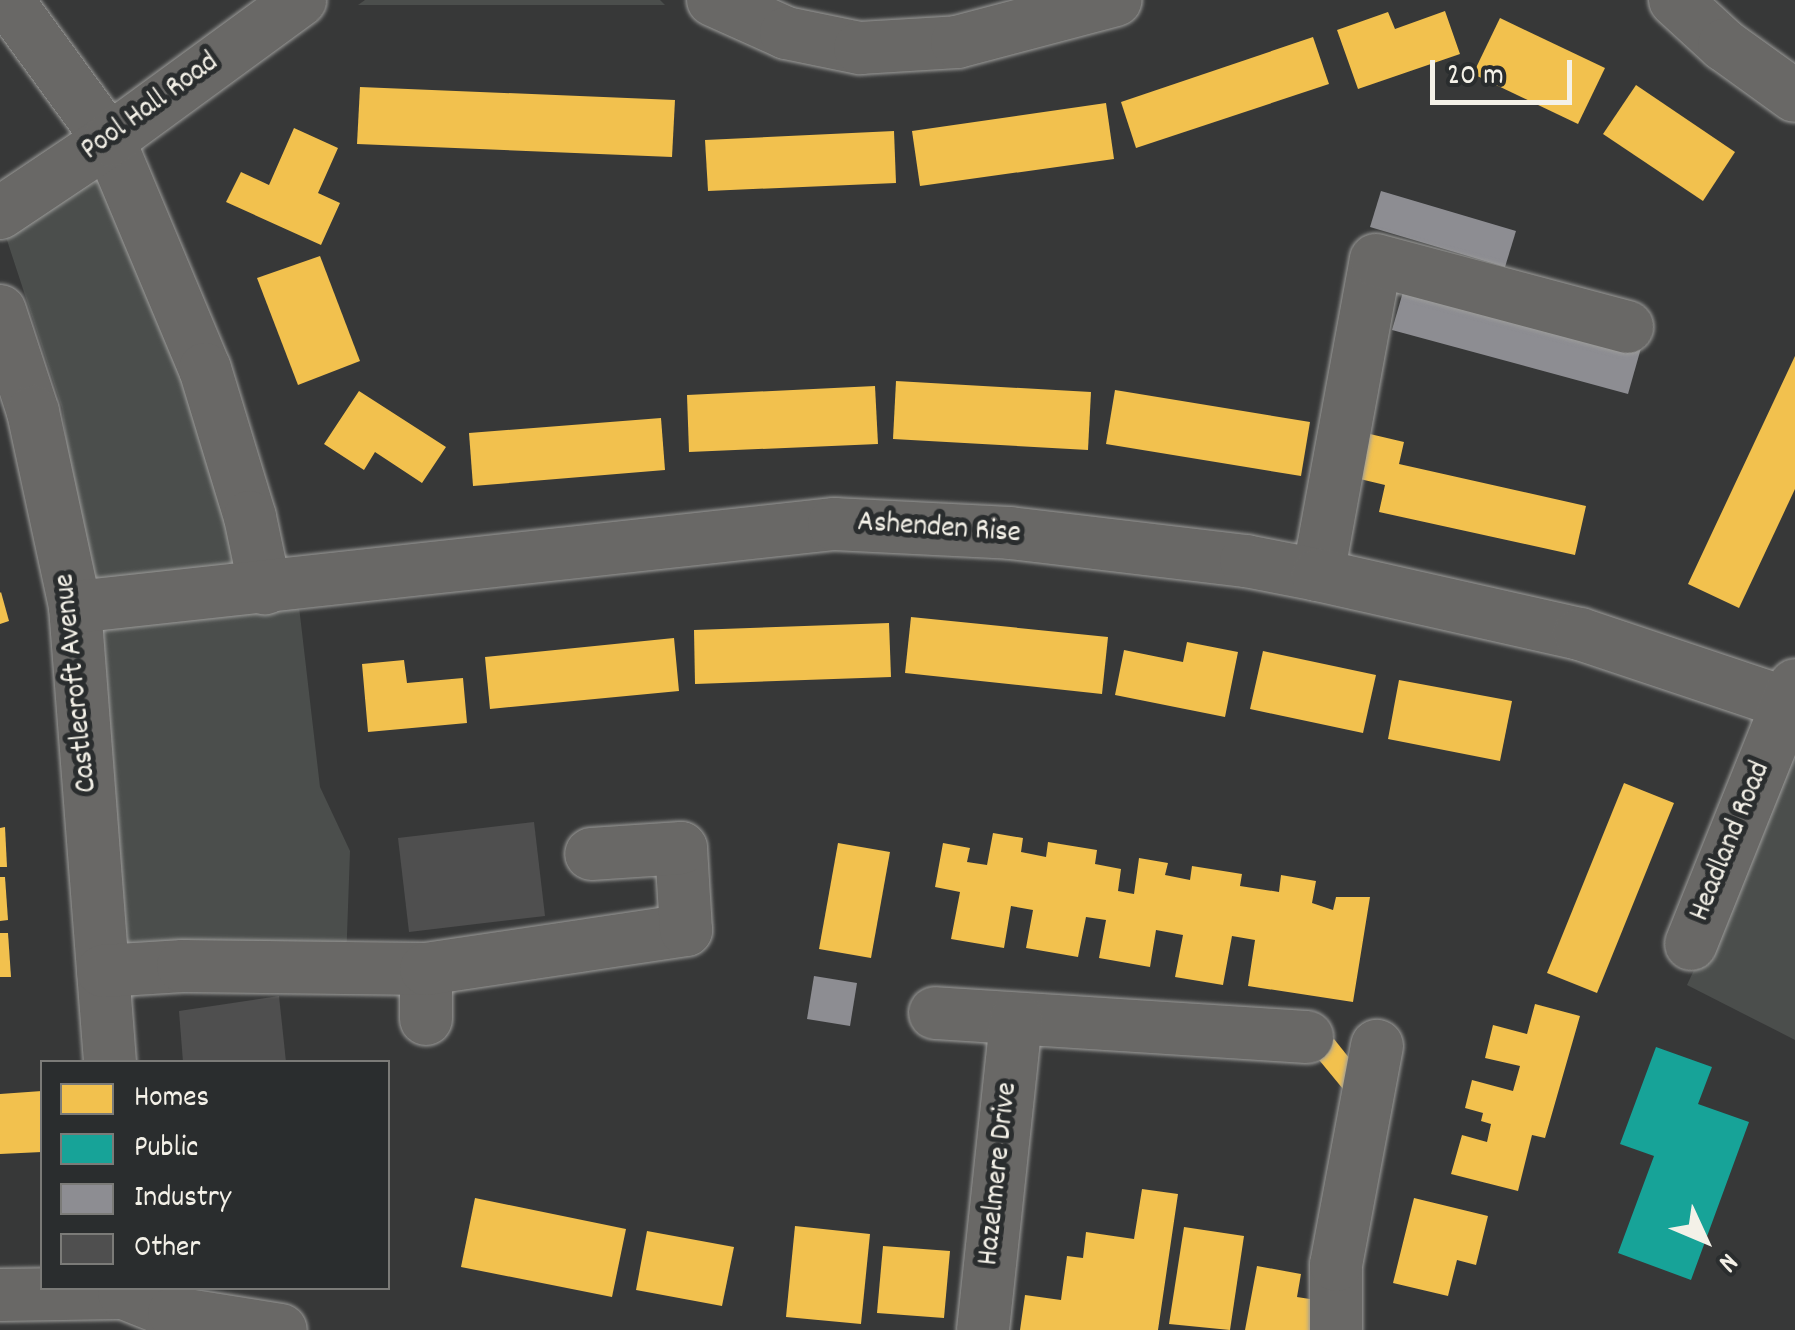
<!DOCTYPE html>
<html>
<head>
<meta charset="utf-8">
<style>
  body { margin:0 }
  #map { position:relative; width:1795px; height:1330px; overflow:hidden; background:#373838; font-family:Dekko,sans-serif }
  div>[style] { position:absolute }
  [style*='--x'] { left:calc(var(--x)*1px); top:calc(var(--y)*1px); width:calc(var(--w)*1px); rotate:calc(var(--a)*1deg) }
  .green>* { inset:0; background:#4b4e4c }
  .homes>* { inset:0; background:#f2c14e }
  .public>* { inset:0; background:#17a398 }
  .industry>* { inset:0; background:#8d8d92 }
  .building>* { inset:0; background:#4f4f4f }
  .roads { filter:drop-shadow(0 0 2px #9d9d9b) drop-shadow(0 0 2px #9d9d9b) }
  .minor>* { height:52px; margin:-26px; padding:0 26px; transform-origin:26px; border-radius:26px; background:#696866 }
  span { translate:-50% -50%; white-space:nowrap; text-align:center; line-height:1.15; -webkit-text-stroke:10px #2a2d2e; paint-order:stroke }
  .street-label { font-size:30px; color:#f4f1e8 }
  .legend { position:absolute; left:40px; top:1060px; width:350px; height:230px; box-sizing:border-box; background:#2a2d2e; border:2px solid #7b7b78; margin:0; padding:12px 18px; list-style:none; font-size:30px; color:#f4f1e8 }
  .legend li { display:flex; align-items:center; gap:20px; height:50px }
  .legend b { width:50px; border:2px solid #7b7b78 }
  .north { position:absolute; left:1655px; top:1190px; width:100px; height:100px; -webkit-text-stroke:8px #2a2d2e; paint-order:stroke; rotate:134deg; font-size:28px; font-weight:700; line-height:40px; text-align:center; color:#f4f1e8 }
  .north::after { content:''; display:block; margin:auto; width:35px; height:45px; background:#f4f1e8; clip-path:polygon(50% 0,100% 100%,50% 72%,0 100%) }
  .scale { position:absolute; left:1430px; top:60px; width:142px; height:45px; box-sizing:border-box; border:5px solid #f4f1e8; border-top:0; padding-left:12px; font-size:30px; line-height:35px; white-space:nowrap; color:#f4f1e8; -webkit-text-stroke:8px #2a2d2e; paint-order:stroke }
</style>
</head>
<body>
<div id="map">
  <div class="green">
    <i style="clip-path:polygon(365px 0,660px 0,665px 5px,358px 5px)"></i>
    <i style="clip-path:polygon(105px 160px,253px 580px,86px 594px,62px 408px,4px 231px)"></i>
    <i style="clip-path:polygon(298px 598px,320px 787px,350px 851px,346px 963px,123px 959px,97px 614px)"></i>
    <i style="clip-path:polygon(1795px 752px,1795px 1040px,1687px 985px)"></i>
  </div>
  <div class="homes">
    <i style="clip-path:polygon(1445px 11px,1460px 54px,1358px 89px,1337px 30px,1388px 12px,1395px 29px)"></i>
    <i style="clip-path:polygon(1500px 18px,1605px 68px,1578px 124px,1473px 74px)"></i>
    <i style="clip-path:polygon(1313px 37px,1329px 84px,1136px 148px,1121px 102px)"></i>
    <i style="clip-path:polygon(1636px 85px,1735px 152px,1703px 201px,1603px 134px)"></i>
    <i style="clip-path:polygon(360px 87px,675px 100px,672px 157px,357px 144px)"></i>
    <i style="clip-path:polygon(1106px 103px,1114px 159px,920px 186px,912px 131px)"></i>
    <i style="clip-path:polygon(294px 128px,338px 148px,318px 193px,340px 203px,321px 245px,226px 202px,241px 172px,269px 185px)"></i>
    <i style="clip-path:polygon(894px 131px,896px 183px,708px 191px,705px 140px)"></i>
    <i style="clip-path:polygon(320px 256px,360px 361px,298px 385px,257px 278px)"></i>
    <i style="clip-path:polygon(1795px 356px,1795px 489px,1739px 608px,1688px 584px)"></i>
    <i style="clip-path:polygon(896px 381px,1091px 392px,1088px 450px,893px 439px)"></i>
    <i style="clip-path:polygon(875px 386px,878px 444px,689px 452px,687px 395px)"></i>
    <i style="clip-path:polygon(1115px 390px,1310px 422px,1301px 476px,1106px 444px)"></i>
    <i style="clip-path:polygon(359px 391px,446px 447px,422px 483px,375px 452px,364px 470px,324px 444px)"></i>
    <i style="clip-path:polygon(661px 418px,665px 470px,473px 486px,469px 433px)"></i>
    <i style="clip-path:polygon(1370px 434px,1404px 442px,1399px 464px,1586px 506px,1575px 555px,1379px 512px,1385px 485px,1360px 479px)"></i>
    <i style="clip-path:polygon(1px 592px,9px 621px,0 624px,0 593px)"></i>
    <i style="clip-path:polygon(911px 617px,1108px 637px,1102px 694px,905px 673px)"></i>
    <i style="clip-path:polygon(889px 623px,891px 677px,695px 684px,694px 630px)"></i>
    <i style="clip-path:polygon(674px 638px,679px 691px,490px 709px,485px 657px)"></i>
    <i style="clip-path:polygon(1187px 642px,1238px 652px,1225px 717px,1115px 695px,1124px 650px,1183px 662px)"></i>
    <i style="clip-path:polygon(1263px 651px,1376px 675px,1363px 733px,1250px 709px)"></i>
    <i style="clip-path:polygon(404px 660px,407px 683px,463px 678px,467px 723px,368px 732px,362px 664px)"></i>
    <i style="clip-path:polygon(1399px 680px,1512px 701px,1500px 761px,1388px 739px)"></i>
    <i style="clip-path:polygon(1624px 783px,1674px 803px,1597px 993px,1547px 973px)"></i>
    <i style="clip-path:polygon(5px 827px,7px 867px,0 867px,0 828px)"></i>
    <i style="clip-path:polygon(993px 833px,1023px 838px,1021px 852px,1046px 857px,1048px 842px,1097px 850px,1095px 864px,1121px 869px,1118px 891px,1134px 894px,1139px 858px,1168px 863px,1165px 875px,1190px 880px,1192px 866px,1242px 874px,1240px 886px,1279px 892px,1281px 875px,1316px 881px,1312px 903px,1333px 910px,1336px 897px,1370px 897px,1353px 1002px,1248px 986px,1255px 940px,1232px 936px,1223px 985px,1175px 977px,1183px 935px,1156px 930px,1150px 967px,1099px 958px,1106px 920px,1086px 917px,1078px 957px,1026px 948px,1033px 910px,1011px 906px,1004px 948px,951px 939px,960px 892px,935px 887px,943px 843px,970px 848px,967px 862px,987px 865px)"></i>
    <i style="clip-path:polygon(838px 843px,890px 852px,871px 958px,819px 949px)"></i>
    <i style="clip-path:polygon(0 877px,5px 877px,8px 920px,0 921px)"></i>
    <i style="clip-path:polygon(0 933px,8px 933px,11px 977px,0 977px)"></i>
    <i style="clip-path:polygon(1535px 1004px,1580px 1016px,1545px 1138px,1532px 1135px,1518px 1191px,1451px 1174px,1462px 1135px,1487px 1142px,1491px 1124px,1481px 1121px,1483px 1113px,1465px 1108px,1472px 1080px,1513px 1091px,1520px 1066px,1485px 1058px,1493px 1025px,1527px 1034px)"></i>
    <i style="clip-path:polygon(1334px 1039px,1362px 1074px,1343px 1089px,1315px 1055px)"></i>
    <i style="clip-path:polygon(42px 1091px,42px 1152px,0 1154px,0 1094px)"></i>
    <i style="clip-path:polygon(1142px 1189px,1178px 1194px,1158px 1330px,1020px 1330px,1025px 1295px,1061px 1300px,1067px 1256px,1083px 1258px,1086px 1232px,1134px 1239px)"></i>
    <i style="clip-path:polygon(475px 1198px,626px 1229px,612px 1297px,461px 1267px)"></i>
    <i style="clip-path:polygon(1414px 1198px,1488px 1216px,1476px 1265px,1457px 1260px,1448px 1296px,1393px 1283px)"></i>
    <i style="clip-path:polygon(795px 1226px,870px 1234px,861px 1324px,786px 1317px)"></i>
    <i style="clip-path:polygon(1184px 1227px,1244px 1236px,1230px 1330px,1169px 1324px)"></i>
    <i style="clip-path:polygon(647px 1231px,734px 1247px,722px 1306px,636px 1290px)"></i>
    <i style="clip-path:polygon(883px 1246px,950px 1251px,944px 1318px,877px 1313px)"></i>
    <i style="clip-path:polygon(1257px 1266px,1301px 1274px,1297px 1297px,1329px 1302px,1324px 1330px,1245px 1330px)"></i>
  </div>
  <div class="public">
    <i style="clip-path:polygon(1656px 1047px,1712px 1067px,1698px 1104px,1749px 1122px,1691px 1280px,1618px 1253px,1654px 1156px,1620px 1144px)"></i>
  </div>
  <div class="industry">
    <i style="clip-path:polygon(1381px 191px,1516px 231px,1505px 267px,1370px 227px)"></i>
    <i style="clip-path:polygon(1405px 285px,1641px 348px,1628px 394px,1392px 330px)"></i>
    <i style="clip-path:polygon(814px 976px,857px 983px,850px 1026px,807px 1019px)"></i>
  </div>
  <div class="building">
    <i style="clip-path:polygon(534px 822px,545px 916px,409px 932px,398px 838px)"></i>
    <i style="clip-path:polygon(279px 996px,286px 1062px,183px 1062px,179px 1011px)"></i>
  </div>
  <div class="roads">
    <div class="minor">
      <i style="--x:7;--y:0;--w:173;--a:53.9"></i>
      <i style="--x:109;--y:140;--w:248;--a:67.3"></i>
      <i style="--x:205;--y:369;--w:155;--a:73.1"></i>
      <i style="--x:250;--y:517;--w:73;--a:78.1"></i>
      <i style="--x:713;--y:0;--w:80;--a:24.3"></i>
      <i style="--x:786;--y:33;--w:76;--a:11.5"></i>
      <i style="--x:860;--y:48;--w:97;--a:-3.5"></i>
      <i style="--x:957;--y:42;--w:164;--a:-14.8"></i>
      <i style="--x:1675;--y:0;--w:67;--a:42.6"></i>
      <i style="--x:1724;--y:45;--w:87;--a:35.7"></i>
      <i style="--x:0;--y:213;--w:131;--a:-33.8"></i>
      <i style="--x:109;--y:140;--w:237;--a:-36.2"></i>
      <i style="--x:0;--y:311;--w:106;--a:71.9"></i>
      <i style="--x:33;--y:412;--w:199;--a:77.8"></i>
      <i style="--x:75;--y:607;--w:456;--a:85.6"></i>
      <i style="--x:1318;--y:575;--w:320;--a:-79.6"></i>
      <i style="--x:1376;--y:260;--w:260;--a:14.9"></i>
      <i style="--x:75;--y:607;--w:764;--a:-6.24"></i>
      <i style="--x:834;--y:524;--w:176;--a:2.9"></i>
      <i style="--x:1010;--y:533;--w:238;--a:6.8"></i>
      <i style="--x:1246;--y:561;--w:73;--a:11"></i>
      <i style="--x:1318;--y:575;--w:269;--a:12.7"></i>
      <i style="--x:1580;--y:634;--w:217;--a:18.5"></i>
      <i style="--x:1691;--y:944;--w:279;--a:-68.1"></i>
      <i style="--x:426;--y:969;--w:50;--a:90"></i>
      <i style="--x:103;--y:971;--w:80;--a:-3.6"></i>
      <i style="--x:183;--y:966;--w:243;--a:0.7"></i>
      <i style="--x:426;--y:969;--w:263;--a:-8.5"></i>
      <i style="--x:686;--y:930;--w:82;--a:-93.5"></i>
      <i style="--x:681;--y:848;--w:90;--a:176.2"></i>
      <i style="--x:935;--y:1013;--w:373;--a:3.7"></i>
      <i style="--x:0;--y:1295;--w:124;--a:-0.9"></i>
      <i style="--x:124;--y:1293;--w:54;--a:21.8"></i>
      <i style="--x:174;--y:1313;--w:108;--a:9"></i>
      <i style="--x:983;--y:1330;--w:313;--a:-83.9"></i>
      <i style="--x:1336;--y:1330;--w:65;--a:-90"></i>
      <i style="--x:1336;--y:1265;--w:223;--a:-79.4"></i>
    </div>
  </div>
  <div class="street-label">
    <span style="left:151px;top:108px;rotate:-36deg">Pool Hall Road</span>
    <span style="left:939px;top:530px;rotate:4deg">Ashenden Rise</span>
    <span style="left:78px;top:683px;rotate:-96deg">Castlecroft Avenue</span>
    <span style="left:1732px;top:842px;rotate:-68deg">Headland Road</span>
    <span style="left:1000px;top:1174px;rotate:-84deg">Hazelmere Drive</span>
  </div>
  <ul class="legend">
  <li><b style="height:28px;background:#f2c14e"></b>Homes</li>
  <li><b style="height:28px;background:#17a398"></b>Public</li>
  <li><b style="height:28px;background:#8d8d92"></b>Industry</li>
  <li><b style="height:28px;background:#4f4f4f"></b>Other</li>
  </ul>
  <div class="north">N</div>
  <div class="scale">20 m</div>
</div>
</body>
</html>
